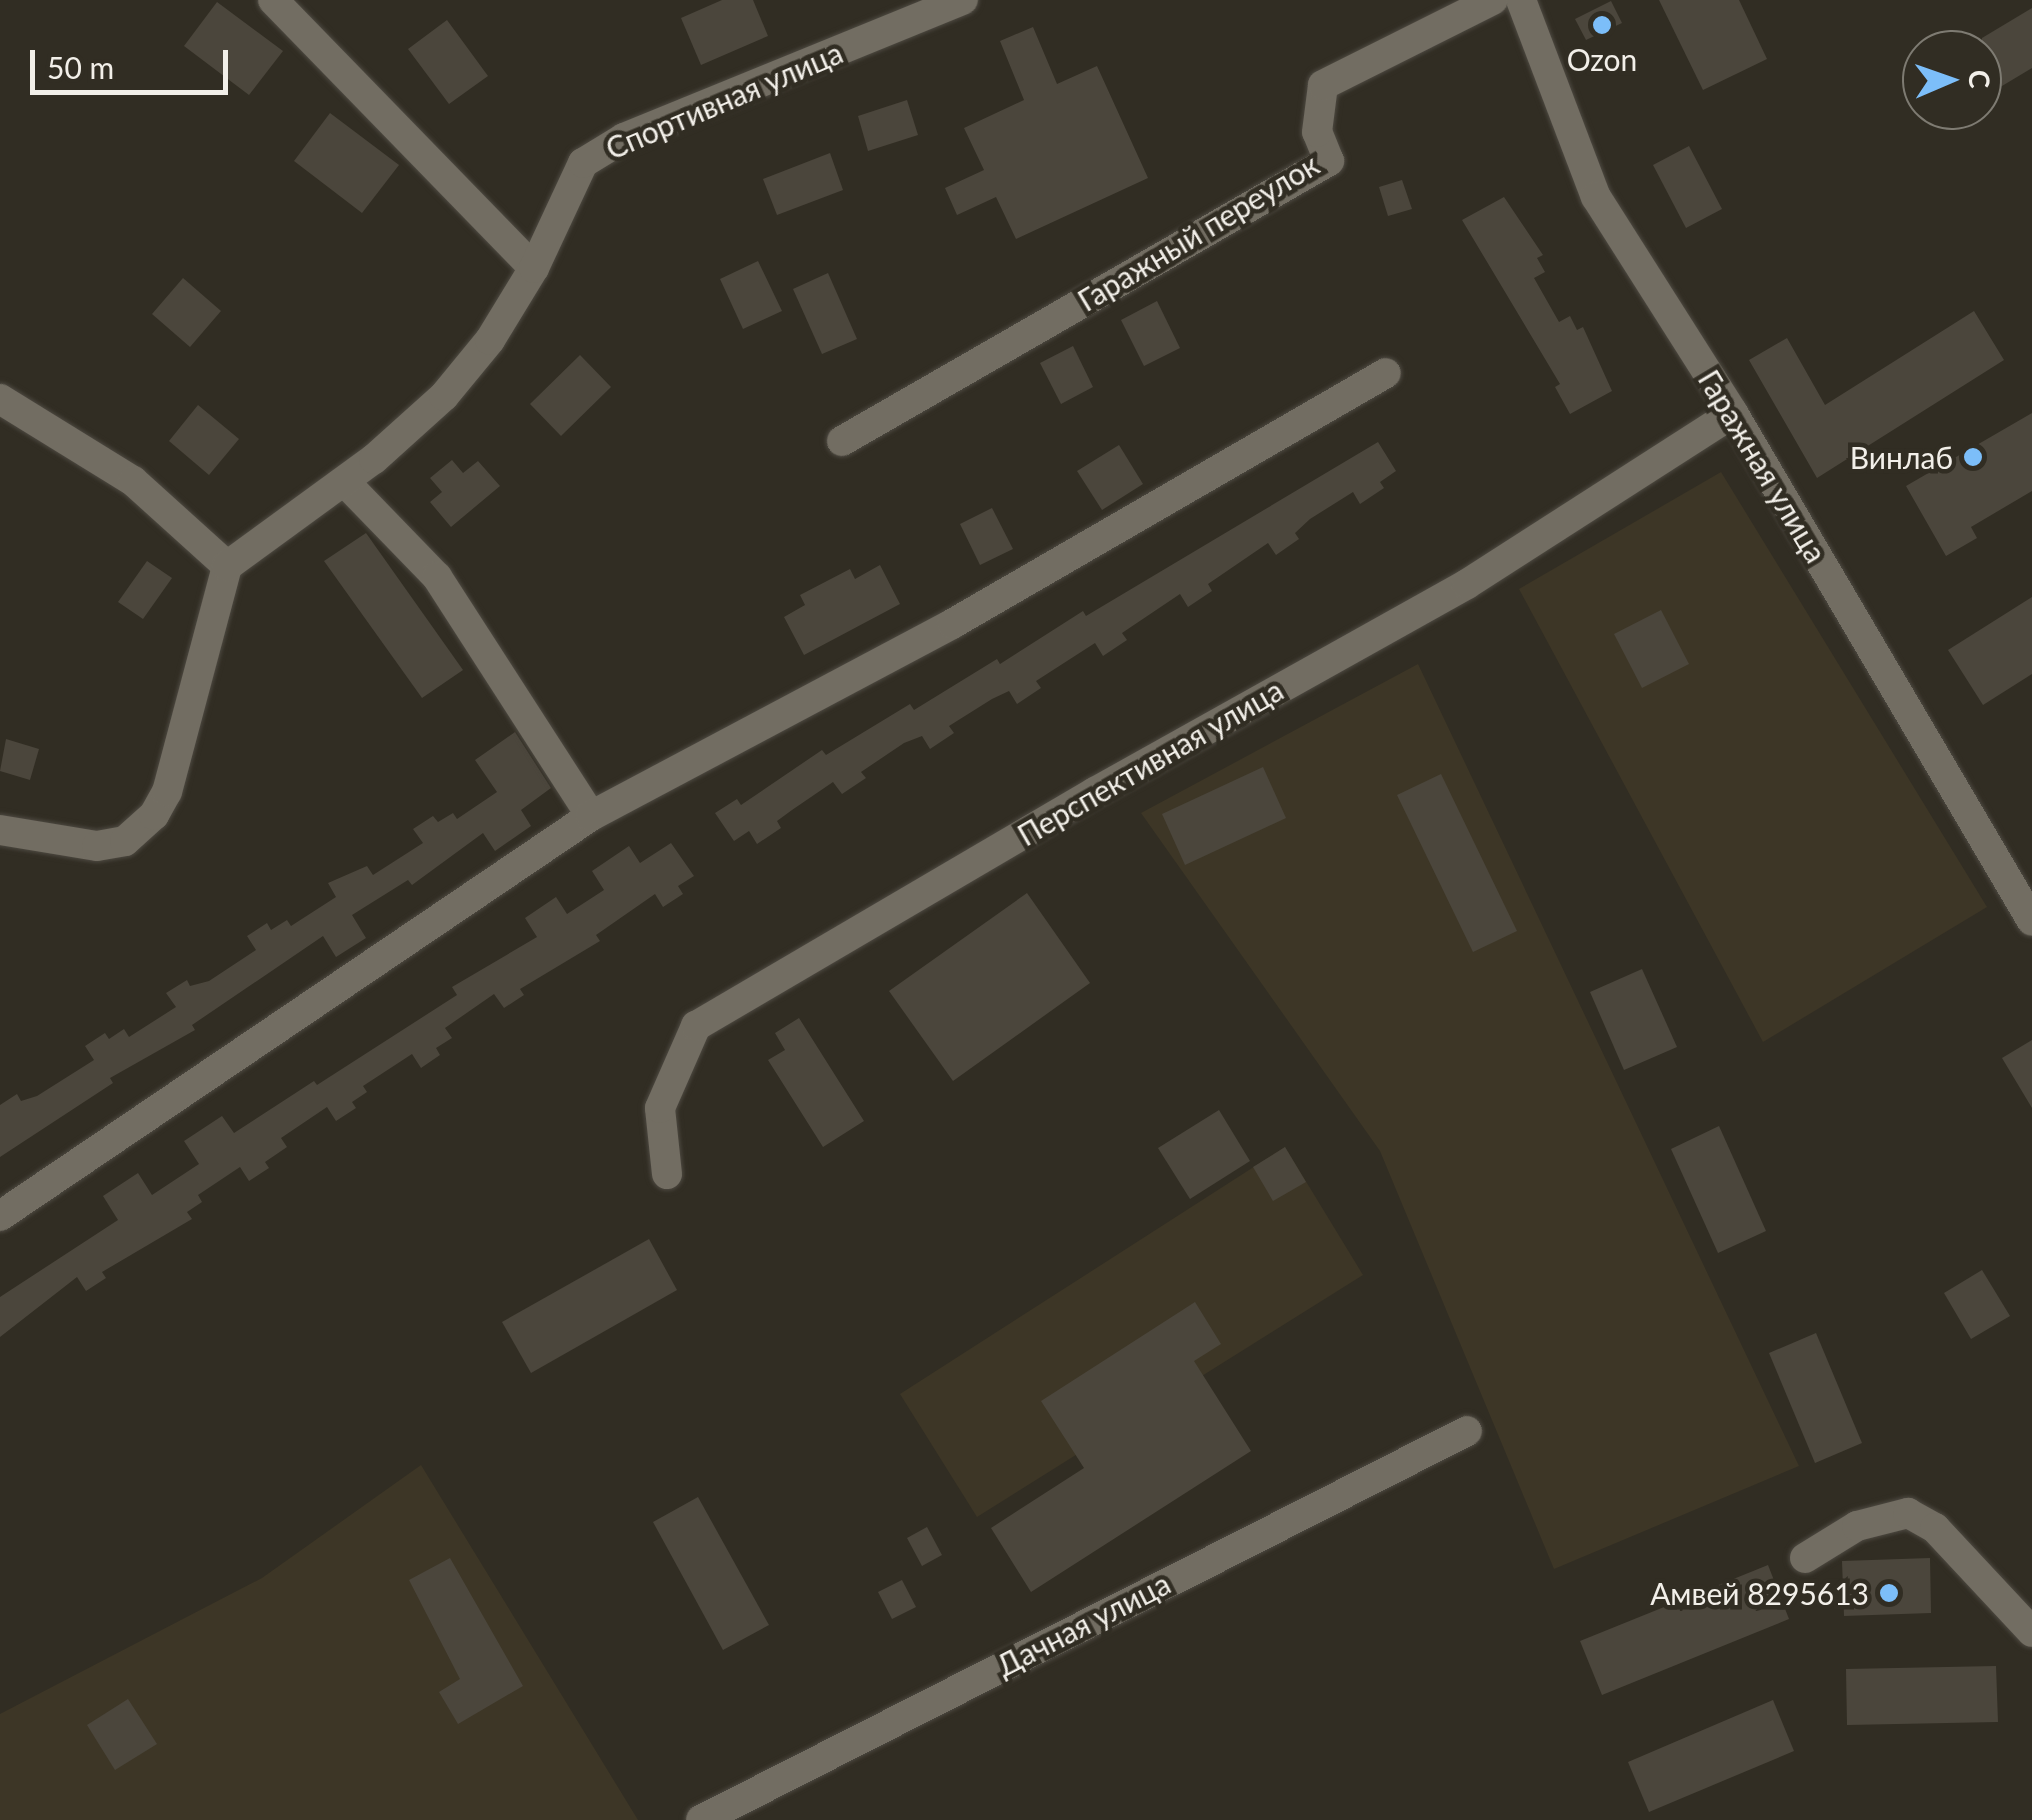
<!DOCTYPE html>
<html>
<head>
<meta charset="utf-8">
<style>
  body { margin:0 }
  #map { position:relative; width:2032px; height:1820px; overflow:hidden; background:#312d23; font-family:Lato,sans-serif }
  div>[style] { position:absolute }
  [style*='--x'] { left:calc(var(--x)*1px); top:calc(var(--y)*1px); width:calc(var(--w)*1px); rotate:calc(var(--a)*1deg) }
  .built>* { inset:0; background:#3d3626 }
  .building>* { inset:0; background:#4b463c }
  .roads { filter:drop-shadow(0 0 2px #4d4941) drop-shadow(0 0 2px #4d4941) }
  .minor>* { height:30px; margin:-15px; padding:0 15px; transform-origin:15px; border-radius:15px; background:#726d62 }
  .dots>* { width:28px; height:28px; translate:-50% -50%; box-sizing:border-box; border:5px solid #312d23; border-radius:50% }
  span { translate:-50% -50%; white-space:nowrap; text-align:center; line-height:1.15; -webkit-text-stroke:9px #312d23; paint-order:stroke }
  .poi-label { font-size:30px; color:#f2efe9 }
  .right { translate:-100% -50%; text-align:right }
  .street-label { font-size:30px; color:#f2efe9 }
  .north { position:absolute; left:1902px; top:30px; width:100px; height:100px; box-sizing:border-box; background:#312d23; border:2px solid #7e7b72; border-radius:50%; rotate:88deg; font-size:28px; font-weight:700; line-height:40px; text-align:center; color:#f2efe9 }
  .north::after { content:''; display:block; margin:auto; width:35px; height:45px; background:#7cbef9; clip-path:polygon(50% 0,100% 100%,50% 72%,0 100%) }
  .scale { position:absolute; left:30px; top:50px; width:198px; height:45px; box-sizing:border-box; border:5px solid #f2efe9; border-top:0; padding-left:12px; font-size:30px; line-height:35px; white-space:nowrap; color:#f2efe9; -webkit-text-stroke:8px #312d23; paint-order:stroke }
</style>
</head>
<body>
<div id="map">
  <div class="built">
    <i style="clip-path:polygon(1721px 472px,1987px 907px,1763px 1042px,1519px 589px)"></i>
    <i style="clip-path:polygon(1418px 664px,1799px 1466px,1554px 1569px,1380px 1151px,1141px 813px)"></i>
    <i style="clip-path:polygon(1285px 1147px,1363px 1275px,977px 1517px,900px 1394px)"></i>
    <i style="clip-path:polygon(421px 1465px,638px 1820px,0 1820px,0 1714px,262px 1578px)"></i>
  </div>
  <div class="building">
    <i style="clip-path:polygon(722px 0,753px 0,768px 36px,701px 65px,681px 18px)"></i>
    <i style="clip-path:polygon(1659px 0,1739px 0,1767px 59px,1703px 90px)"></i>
    <i style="clip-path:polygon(1611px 1px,1622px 23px,1586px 40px,1575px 19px)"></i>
    <i style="clip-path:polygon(217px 2px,283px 51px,249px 95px,184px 46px)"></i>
    <i style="clip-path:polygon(2032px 8px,2032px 68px,1982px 98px,1982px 38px)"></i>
    <i style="clip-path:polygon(447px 20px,488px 76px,449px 104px,408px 49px)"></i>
    <i style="clip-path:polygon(1033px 27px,1057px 84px,1097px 66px,1148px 178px,1016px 239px,996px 197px,957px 215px,945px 188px,984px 170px,964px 128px,1024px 100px,1000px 41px)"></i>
    <i style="clip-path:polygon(907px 100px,918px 135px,868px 151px,858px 116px)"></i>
    <i style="clip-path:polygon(330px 113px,399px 165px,362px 213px,294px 161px)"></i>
    <i style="clip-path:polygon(1689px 146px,1722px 209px,1686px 228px,1653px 165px)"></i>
    <i style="clip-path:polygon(830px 153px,843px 190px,777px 215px,763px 179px)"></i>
    <i style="clip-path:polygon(1402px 180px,1412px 209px,1388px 216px,1379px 187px)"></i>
    <i style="clip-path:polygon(1504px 197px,1543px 255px,1537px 258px,1545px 272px,1534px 278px,1559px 322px,1570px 316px,1577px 330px,1583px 327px,1612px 391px,1570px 414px,1555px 387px,1560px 384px,1462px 220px)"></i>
    <i style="clip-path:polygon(758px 261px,782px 311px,743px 329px,720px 279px)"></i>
    <i style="clip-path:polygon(828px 273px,857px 339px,822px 354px,793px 289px)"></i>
    <i style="clip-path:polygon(183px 278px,221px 311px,190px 347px,152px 314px)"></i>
    <i style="clip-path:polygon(1157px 301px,1180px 348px,1144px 366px,1121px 320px)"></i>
    <i style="clip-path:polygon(1974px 311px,2004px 360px,1817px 478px,1749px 360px,1787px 338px,1825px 405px)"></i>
    <i style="clip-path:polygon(1073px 346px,1093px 387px,1061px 404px,1040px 363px)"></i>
    <i style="clip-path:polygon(580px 355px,611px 387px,561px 436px,530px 404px)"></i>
    <i style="clip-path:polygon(198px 405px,239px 439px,209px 475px,169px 441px)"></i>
    <i style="clip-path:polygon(2032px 413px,2032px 491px,1971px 527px,1977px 538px,1946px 556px,1906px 486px)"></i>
    <i style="clip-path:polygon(1378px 442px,1396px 471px,1380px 482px,1384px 488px,1360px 504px,1353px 492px,1310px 519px,1295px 533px,1299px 539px,1276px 555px,1268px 543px,1208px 584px,1212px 591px,1188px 607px,1180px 594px,1122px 633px,1127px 640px,1103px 656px,1095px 643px,1036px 681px,1041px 688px,1017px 704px,1009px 691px,992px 699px,949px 726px,954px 733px,930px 749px,922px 736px,904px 743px,861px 772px,866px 778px,842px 794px,833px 782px,792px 810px,777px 821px,781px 828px,757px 844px,749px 831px,734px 841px,715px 813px,737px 799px,741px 805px,822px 750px,826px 755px,910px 704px,914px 710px,997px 659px,1000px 664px,1083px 611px,1086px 616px)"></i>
    <i style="clip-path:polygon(1119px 445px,1143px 484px,1102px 510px,1077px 471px)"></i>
    <i style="clip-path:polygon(452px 460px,463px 473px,478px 461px,500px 486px,451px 527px,430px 502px,442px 492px,430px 478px)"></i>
    <i style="clip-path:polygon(992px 508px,1013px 549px,980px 565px,960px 524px)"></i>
    <i style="clip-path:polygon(366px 533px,463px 670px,422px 698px,324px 561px)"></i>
    <i style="clip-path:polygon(147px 561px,172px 578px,143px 619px,118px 602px)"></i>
    <i style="clip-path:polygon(880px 565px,900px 604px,804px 655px,784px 617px,805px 605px,800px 595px,850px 569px,855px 579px)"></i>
    <i style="clip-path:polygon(2032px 597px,2032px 674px,1983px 705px,1948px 650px)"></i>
    <i style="clip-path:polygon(1661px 610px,1689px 664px,1642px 688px,1614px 634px)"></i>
    <i style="clip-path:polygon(515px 732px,551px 788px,521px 810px,531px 826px,495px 851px,483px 833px,412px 885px,408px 880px,352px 915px,366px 938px,336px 957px,323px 936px,192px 1025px,195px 1030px,110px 1078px,113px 1083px,0 1157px,0 1105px,17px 1094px,21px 1101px,37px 1096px,94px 1060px,85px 1046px,105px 1033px,109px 1039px,124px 1029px,129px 1037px,176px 1007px,166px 993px,187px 980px,190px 986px,209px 981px,256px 950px,247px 936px,267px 923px,271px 930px,287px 920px,291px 926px,336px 897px,328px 883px,367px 866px,373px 875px,423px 843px,413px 829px,433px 816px,438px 822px,453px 813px,457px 819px,497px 792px,475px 760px)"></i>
    <i style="clip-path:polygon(6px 739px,39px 749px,30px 780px,0 771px)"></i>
    <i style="clip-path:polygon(1263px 767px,1286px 818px,1185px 865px,1162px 814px)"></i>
    <i style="clip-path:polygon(1441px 774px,1517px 931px,1473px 952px,1397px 795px)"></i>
    <i style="clip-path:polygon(671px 843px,694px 876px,678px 886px,683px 894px,663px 907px,655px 894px,596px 935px,600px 941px,520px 989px,524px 995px,504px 1008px,494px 994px,445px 1028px,452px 1038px,436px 1048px,440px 1055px,421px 1068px,412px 1054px,363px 1086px,367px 1092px,352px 1102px,356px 1108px,336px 1121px,327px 1107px,281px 1138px,287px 1147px,265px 1162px,269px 1168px,249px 1181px,240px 1167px,198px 1195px,202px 1202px,187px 1212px,192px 1219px,102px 1272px,106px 1278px,86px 1291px,77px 1277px,0 1337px,0 1297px,118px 1220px,103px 1196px,138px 1173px,152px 1195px,199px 1164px,184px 1141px,222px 1116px,234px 1133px,314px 1081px,317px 1085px,457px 995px,452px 987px,537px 937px,525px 918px,556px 897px,567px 914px,604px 890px,592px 871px,629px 846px,640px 863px)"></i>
    <i style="clip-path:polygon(1027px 893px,1090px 983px,953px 1081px,889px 991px)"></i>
    <i style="clip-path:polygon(1642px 969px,1677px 1047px,1624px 1070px,1590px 992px)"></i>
    <i style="clip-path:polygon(799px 1018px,864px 1121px,823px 1147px,768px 1060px,785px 1050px,775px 1033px)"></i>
    <i style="clip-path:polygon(2032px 1040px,2032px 1108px,2002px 1058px)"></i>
    <i style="clip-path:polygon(1219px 1110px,1250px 1161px,1190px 1199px,1158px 1148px)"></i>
    <i style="clip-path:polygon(1719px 1126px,1766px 1231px,1718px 1253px,1671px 1149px)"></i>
    <i style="clip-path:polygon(1285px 1147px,1306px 1182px,1273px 1201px,1253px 1167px)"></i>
    <i style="clip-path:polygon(649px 1239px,677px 1290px,531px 1373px,502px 1322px)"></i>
    <i style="clip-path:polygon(1982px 1270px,2010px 1316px,1971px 1339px,1944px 1293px)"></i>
    <i style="clip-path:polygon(1195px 1302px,1221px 1344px,1194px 1361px,1251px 1451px,1031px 1592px,991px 1528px,1084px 1468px,1041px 1401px)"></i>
    <i style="clip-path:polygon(1816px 1333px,1862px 1443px,1815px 1463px,1769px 1353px)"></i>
    <i style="clip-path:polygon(698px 1497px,769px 1625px,723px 1650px,653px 1522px)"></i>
    <i style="clip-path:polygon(927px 1527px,942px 1555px,922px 1566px,907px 1538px)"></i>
    <i style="clip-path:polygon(450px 1558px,523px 1686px,458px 1724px,439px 1692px,460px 1679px,409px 1580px)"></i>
    <i style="clip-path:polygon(1930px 1558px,1931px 1613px,1844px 1616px,1842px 1561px)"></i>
    <i style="clip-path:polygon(1768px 1565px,1789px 1619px,1602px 1695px,1580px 1641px)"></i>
    <i style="clip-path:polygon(902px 1580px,916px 1607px,892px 1619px,878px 1592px)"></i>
    <i style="clip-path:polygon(1996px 1666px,1998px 1722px,1847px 1725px,1846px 1669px)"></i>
    <i style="clip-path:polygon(128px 1699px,157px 1744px,115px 1770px,87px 1725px)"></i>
    <i style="clip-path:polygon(1773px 1700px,1794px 1751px,1649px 1812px,1628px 1762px)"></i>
  </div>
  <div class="roads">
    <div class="minor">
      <i style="--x:273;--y:0;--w:374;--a:45.8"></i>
      <i style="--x:1521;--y:0;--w:211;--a:69.2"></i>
      <i style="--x:1596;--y:197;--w:256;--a:57.6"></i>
      <i style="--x:1733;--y:413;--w:589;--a:59.52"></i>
      <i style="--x:0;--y:399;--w:156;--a:31.7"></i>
      <i style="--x:133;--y:481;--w:127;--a:42.1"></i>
      <i style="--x:842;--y:441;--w:562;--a:-29.9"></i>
      <i style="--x:1329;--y:161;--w:31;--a:-112"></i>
      <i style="--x:1317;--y:132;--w:47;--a:-82.7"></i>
      <i style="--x:1323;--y:85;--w:190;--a:-26.6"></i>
      <i style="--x:345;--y:482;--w:132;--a:45.9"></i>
      <i style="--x:437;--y:577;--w:284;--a:57.2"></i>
      <i style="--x:0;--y:830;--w:98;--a:9.4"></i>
      <i style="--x:97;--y:846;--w:28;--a:-10"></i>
      <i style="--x:125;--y:841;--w:39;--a:-42"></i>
      <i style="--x:154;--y:815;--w:26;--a:-61"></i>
      <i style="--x:167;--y:792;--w:234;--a:-75.1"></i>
      <i style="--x:227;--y:566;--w:182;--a:-36.1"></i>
      <i style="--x:374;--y:459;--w:94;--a:-42"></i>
      <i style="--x:444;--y:396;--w:72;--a:-50.6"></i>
      <i style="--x:490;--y:340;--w:84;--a:-58.6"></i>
      <i style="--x:534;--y:268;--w:116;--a:-65"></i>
      <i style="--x:583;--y:163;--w:48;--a:-31.4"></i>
      <i style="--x:624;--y:138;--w:366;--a:-22.2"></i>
      <i style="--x:667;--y:1174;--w:66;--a:-96.1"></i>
      <i style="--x:660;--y:1108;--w:90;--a:-66.3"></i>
      <i style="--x:696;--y:1026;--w:463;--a:-30.4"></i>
      <i style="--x:1095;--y:792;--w:426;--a:-29.2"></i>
      <i style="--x:1467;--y:584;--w:316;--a:-32.7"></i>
      <i style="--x:0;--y:1216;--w:714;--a:-34.09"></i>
      <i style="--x:591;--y:816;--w:409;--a:-28"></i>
      <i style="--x:952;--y:624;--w:501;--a:-30.04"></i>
      <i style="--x:1805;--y:1558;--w:61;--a:-31.6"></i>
      <i style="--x:1857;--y:1526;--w:53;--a:-14.3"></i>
      <i style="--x:1908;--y:1513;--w:31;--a:29"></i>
      <i style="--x:1935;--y:1528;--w:142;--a:47"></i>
      <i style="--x:701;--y:1820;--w:859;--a:-26.92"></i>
    </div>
  </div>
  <div class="dots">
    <i style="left:1602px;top:25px;background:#7cbef9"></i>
    <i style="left:1973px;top:457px;background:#7cbef9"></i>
    <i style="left:1889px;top:1593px;background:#7cbef9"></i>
  </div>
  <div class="poi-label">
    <span style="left:1602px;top:59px">Ozon</span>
    <span class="right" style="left:1953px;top:457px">Винлаб</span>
    <span class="right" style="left:1869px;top:1593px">Амвей 8295613</span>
  </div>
  <div class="street-label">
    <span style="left:724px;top:100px;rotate:-23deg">Спортивная улица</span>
    <span style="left:1198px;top:232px;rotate:-31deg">Гаражный переулок</span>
    <span style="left:1763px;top:466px;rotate:59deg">Гаражная улица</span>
    <span style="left:1150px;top:762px;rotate:-30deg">Перспективная улица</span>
    <span style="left:1083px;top:1624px;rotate:-27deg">Дачная улица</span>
  </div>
  <div class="north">С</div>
  <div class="scale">50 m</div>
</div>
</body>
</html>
